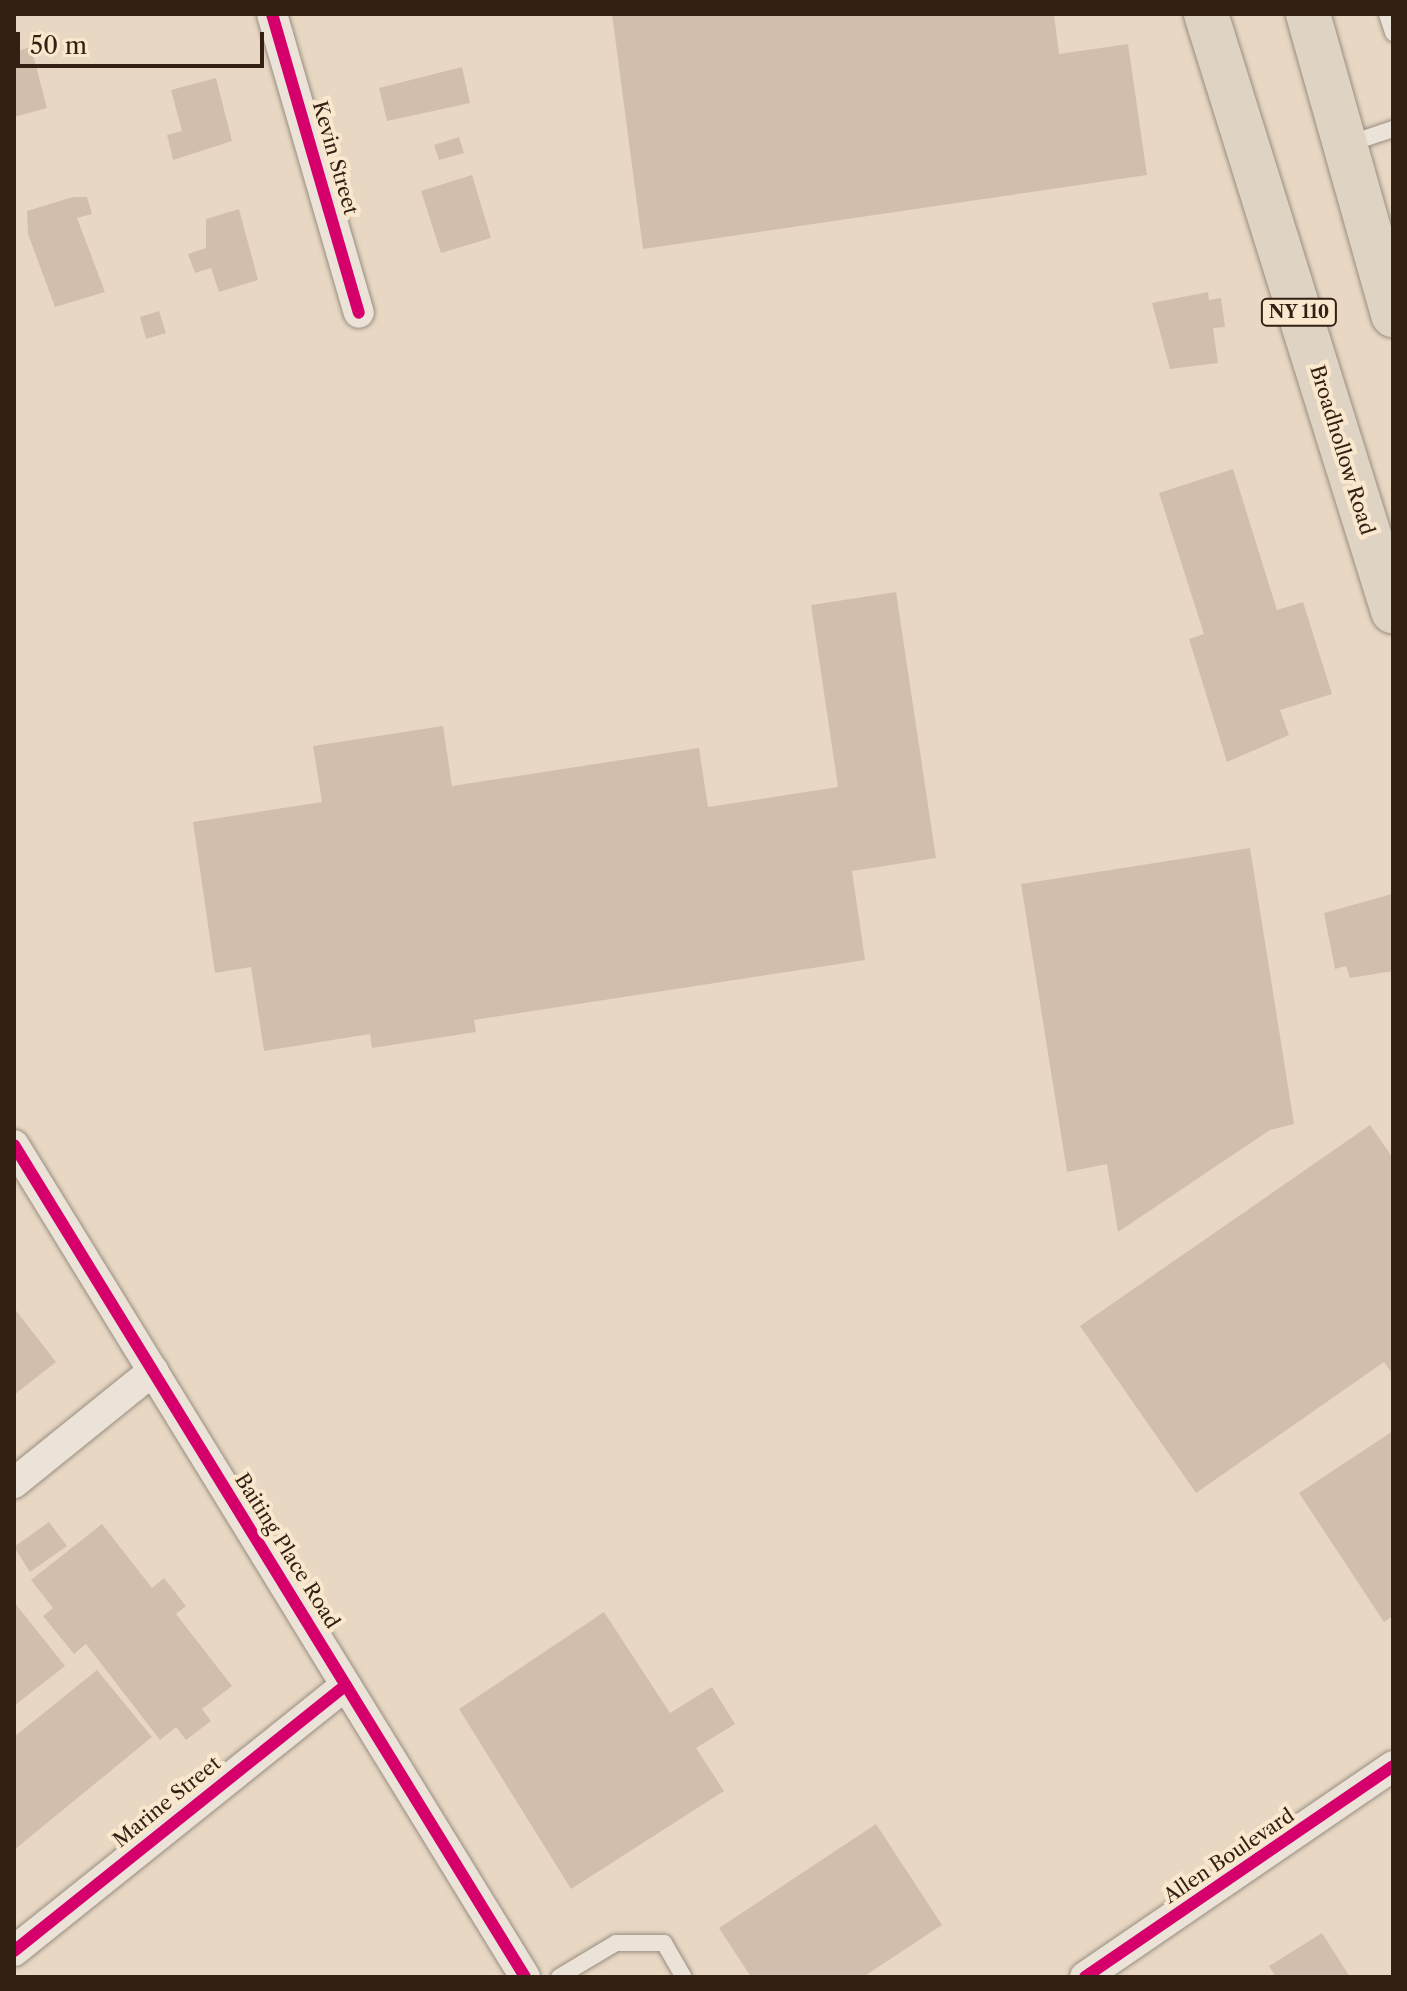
<!DOCTYPE html>
<html>
<head>
<meta charset="utf-8">
<style>
  body { margin:0 }
  #map { position:relative; width:1407px; height:1991px; overflow:hidden; background:#e8d8c3; font-family:"Libre Caslon Text",serif }
  div>[style] { position:absolute }
  [style*='--x'] { left:calc(var(--x)*1px); top:calc(var(--y)*1px); width:calc(var(--w)*1px); rotate:calc(var(--a)*1deg) }
  .building>* { inset:0; background:#d2bead }
  .roads { filter:drop-shadow(0 0 2px #998d80) drop-shadow(0 0 2px #998d80) }
  .lane>* { height:16px; margin:-8px; padding:0 8px; transform-origin:8px; border-radius:8px; background:#ebe3d8 }
  .street>* { height:30px; margin:-15px; padding:0 15px; transform-origin:15px; border-radius:15px; background:#ebe3d8 }
  .primary>* { height:44px; margin:-22px; padding:0 22px; transform-origin:22px; border-radius:22px; background:#dfd3c3 }
  .cycleway>* { height:12px; margin:-6px; padding:0 6px; transform-origin:6px; border-radius:6px; background:#d6006c }
  span { translate:-50% -50%; white-space:nowrap; text-align:center; line-height:1.15; -webkit-text-stroke:8px #fae8ce; paint-order:stroke }
  .shield-label span { padding:2px 6px; background:#fae8ce; border:2px solid; border-radius:6px; -webkit-text-stroke-width:0 }
  .shield-label { font-size:18px; color:#341f14; font-weight:700 }
  .street-label { font-size:20px; color:#341f14 }
  .frame { position:absolute; inset:0; border:16px solid #341f14; pointer-events:none }
  .scale { position:absolute; left:16px; top:32px; width:248px; height:36px; box-sizing:border-box; border:4px solid #341f14; border-top:0; padding-left:10px; font-size:24px; line-height:28px; white-space:nowrap; color:#341f14; -webkit-text-stroke:6px #fae8ce; paint-order:stroke }
</style>
</head>
<body>
<div id="map">
  <div class="building">
    <i style="clip-path:polygon(612px 14px,1054px 14px,1059px 54px,1128px 44px,1147px 175px,643px 249px)"></i>
    <i style="clip-path:polygon(31px 47px,47px 108px,14px 117px,14px 52px)"></i>
    <i style="clip-path:polygon(462px 67px,470px 103px,387px 121px,379px 88px)"></i>
    <i style="clip-path:polygon(216px 78px,232px 141px,173px 160px,167px 135px,182px 131px,171px 90px)"></i>
    <i style="clip-path:polygon(459px 137px,464px 153px,439px 160px,434px 145px)"></i>
    <i style="clip-path:polygon(472px 175px,491px 238px,441px 253px,421px 191px)"></i>
    <i style="clip-path:polygon(73px 197px,87px 197px,92px 214px,77px 218px,105px 292px,55px 307px,28px 234px,27px 211px)"></i>
    <i style="clip-path:polygon(239px 209px,258px 280px,219px 292px,211px 268px,195px 273px,188px 254px,206px 248px,206px 219px)"></i>
    <i style="clip-path:polygon(1208px 292px,1209px 300px,1221px 298px,1225px 327px,1213px 328px,1218px 363px,1170px 369px,1152px 303px)"></i>
    <i style="clip-path:polygon(159px 311px,166px 333px,146px 339px,140px 317px)"></i>
    <i style="clip-path:polygon(1233px 469px,1277px 610px,1303px 602px,1332px 694px,1280px 710px,1289px 735px,1227px 762px,1189px 639px,1204px 634px,1159px 493px)"></i>
    <i style="clip-path:polygon(896px 592px,936px 858px,852px 871px,865px 960px,474px 1020px,476px 1032px,372px 1048px,370px 1034px,264px 1051px,251px 967px,215px 973px,193px 822px,322px 802px,313px 746px,443px 726px,452px 786px,699px 748px,708px 807px,838px 787px,811px 605px)"></i>
    <i style="clip-path:polygon(1250px 848px,1294px 1124px,1270px 1130px,1118px 1232px,1107px 1164px,1067px 1172px,1021px 884px)"></i>
    <i style="clip-path:polygon(1392px 894px,1393px 971px,1350px 978px,1346px 966px,1335px 969px,1324px 913px)"></i>
    <i style="clip-path:polygon(1370px 1125px,1393px 1158px,1393px 1375px,1384px 1362px,1196px 1493px,1080px 1326px)"></i>
    <i style="clip-path:polygon(14px 1308px,56px 1362px,14px 1395px)"></i>
    <i style="clip-path:polygon(1393px 1431px,1393px 1616px,1384px 1622px,1299px 1493px)"></i>
    <i style="clip-path:polygon(49px 1522px,67px 1546px,30px 1572px,14px 1547px)"></i>
    <i style="clip-path:polygon(102px 1524px,152px 1588px,164px 1578px,186px 1606px,176px 1614px,232px 1686px,202px 1709px,211px 1721px,186px 1740px,176px 1727px,160px 1740px,86px 1644px,74px 1654px,43px 1616px,53px 1608px,31px 1580px)"></i>
    <i style="clip-path:polygon(14px 1602px,65px 1666px,14px 1706px)"></i>
    <i style="clip-path:polygon(604px 1612px,670px 1713px,712px 1687px,735px 1724px,696px 1748px,724px 1791px,571px 1889px,459px 1709px)"></i>
    <i style="clip-path:polygon(97px 1670px,152px 1737px,14px 1850px,14px 1737px)"></i>
    <i style="clip-path:polygon(876px 1824px,942px 1925px,863px 1977px,751px 1977px,719px 1928px)"></i>
    <i style="clip-path:polygon(1322px 1933px,1350px 1977px,1276px 1977px,1269px 1966px)"></i>
  </div>
  <div class="roads">
    <div class="lane">
      <i style="--x:1387;--y:14;--w:20;--a:72"></i>
      <i style="--x:1345;--y:145;--w:51;--a:-18.4"></i>
      <i style="--x:559;--y:1977;--w:66;--a:-30.8"></i>
      <i style="--x:616;--y:1943;--w:48;--a:0"></i>
      <i style="--x:664;--y:1943;--w:39;--a:60"></i>
    </div>
    <div class="street">
      <i style="--x:272;--y:14;--w:311;--a:73.8"></i>
      <i style="--x:14;--y:1145;--w:976;--a:58.44"></i>
      <i style="--x:14;--y:1483;--w:179;--a:-38.9"></i>
      <i style="--x:14;--y:1951;--w:425;--a:-38.7"></i>
      <i style="--x:1085;--y:1977;--w:373;--a:-34.4"></i>
    </div>
    <div class="primary">
      <i style="--x:1206;--y:14;--w:626;--a:72.61"></i>
      <i style="--x:1308;--y:14;--w:313;--a:74.2"></i>
    </div>
  </div>
  <div class="cycleway">
    <i style="--x:272;--y:14;--w:311;--a:73.8"></i>
    <i style="--x:14;--y:1145;--w:976;--a:58.44"></i>
    <i style="--x:14;--y:1951;--w:425;--a:-38.7"></i>
    <i style="--x:1085;--y:1977;--w:373;--a:-34.4"></i>
  </div>
  <div class="shield-label">
    <span style="left:1299px;top:312px">NY 110</span>
  </div>
  <div class="street-label">
    <span style="left:335px;top:158px;rotate:74deg">Kevin Street</span>
    <span style="left:1342px;top:450px;rotate:73deg">Broadhollow Road</span>
    <span style="left:287px;top:1551px;rotate:58deg">Baiting Place Road</span>
    <span style="left:167px;top:1802px;rotate:-39deg">Marine Street</span>
    <span style="left:1229px;top:1856px;rotate:-34deg">Allen Boulevard</span>
  </div>
  <div class="frame"></div>
  <div class="scale">50 m</div>
</div>
</body>
</html>
